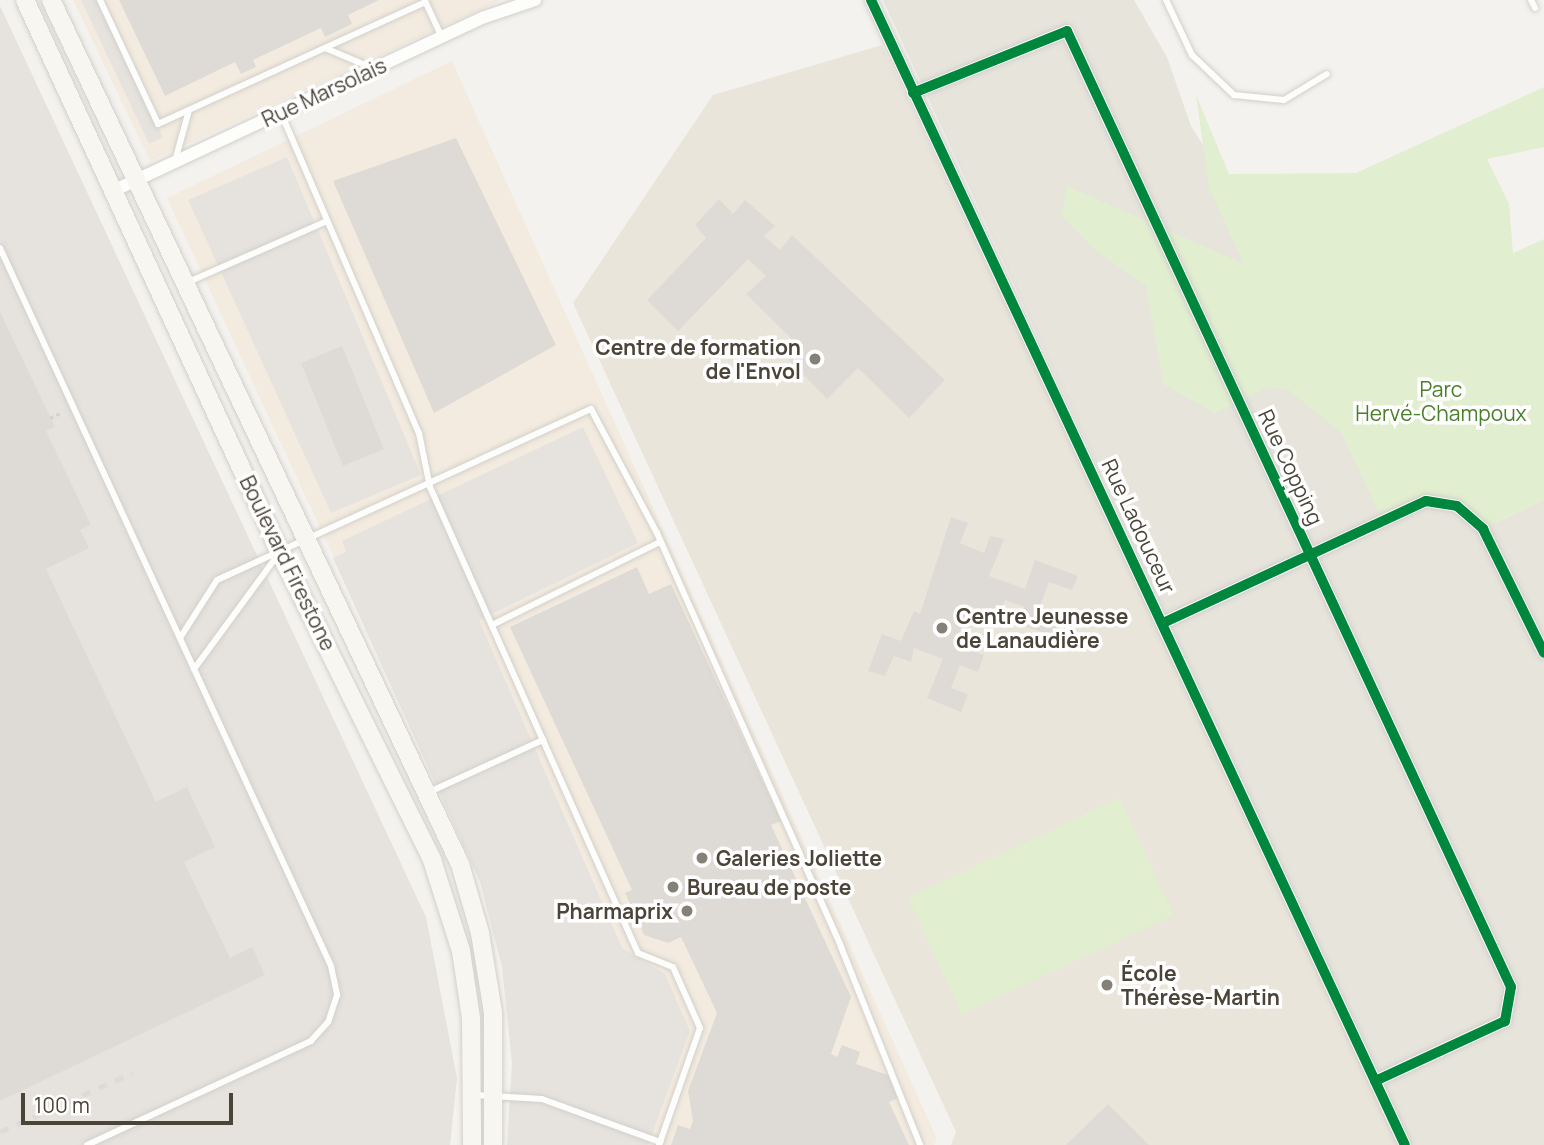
<!DOCTYPE html>
<html>
<head>
<meta charset="utf-8">
<style>
  body { margin:0 }
  #map { position:relative; width:1544px; height:1145px; overflow:hidden; background:#f4f2ee; font-family:Manrope,sans-serif }
  div>[style] { position:absolute }
  [style*='--x'] { left:calc(var(--x)*1px); top:calc(var(--y)*1px); width:calc(var(--w)*1px); rotate:calc(var(--a)*1deg) }
  .residential>* { inset:0; background:#e7e4dc }
  .commercial>* { inset:0; background:#f3ebdf }
  .industrial>* { inset:0; background:#e6e2de }
  .education>* { inset:0; background:#eae5da }
  .green>* { inset:0; background:#e1eecf }
  .parking>* { inset:0; background:#e6e3df }
  .building>* { inset:0; background:#dedbd6 }
  .path>* { height:2.5px; margin-top:-1.25px; transform-origin:0; background:repeating-linear-gradient(90deg,#d3d2cc 0 3.5px,transparent 0 7px) }
  .roads { filter:drop-shadow(0 0 2px #d2d0cb) drop-shadow(0 0 2px #d2d0cb) }
  .service>* { height:6px; margin:-3px; padding:0 3px; transform-origin:3px; border-radius:3px; background:#fdfdfc }
  .minor>* { height:12px; margin:-6px; padding:0 6px; transform-origin:6px; border-radius:6px; background:#fdfdfc }
  .secondary>* { height:18px; margin:-9px; padding:0 9px; transform-origin:9px; border-radius:9px; background:#f7f6f1 }
  .rail>* { height:4.5px; margin-top:-2.25px; transform-origin:0; background:repeating-linear-gradient(90deg,#dbdbda 0 9px,transparent 0 18px) }
  .cycleway>* { height:10px; margin:-5px; padding:0 5px; transform-origin:5px; border-radius:5px; background:#00873e }
  .dots>* { width:19px; height:19px; translate:-50% -50%; box-sizing:border-box; border:4px solid #fff; border-radius:50% }
  span { translate:-50% -50%; white-space:nowrap; text-align:center; line-height:1.15; -webkit-text-stroke:7px #fff; paint-order:stroke }
  .street-label { font-size:21px; color:#4b4439 }
  .poi-label { font-size:21px; color:#4b4439; font-weight:700 }
  .right { translate:-100% -50%; text-align:right }
  .left { translate:0 -50%; text-align:left }
  .park-label { font-size:21px; color:#4a7f2a }
  .scale { position:absolute; left:21px; top:1093px; width:212px; height:32px; box-sizing:border-box; border:4px solid #4b4439; border-top:0; padding-left:9px; font-size:21px; line-height:24px; white-space:nowrap; color:#4b4439; -webkit-text-stroke:5px #fff; paint-order:stroke }
</style>
</head>
<body>
<div id="map">
  <div class="residential">
    <i style="clip-path:polygon(883px 0,1134px 0,1167px 57px,1191px 126px,1426px 501px,1457px 506px,1483px 529px,1544px 500px,1544px 1145px,1410px 1145px)"></i>
  </div>
  <div class="commercial">
    <i style="clip-path:polygon(73px 0,501px 0,150px 161px)"></i>
    <i style="clip-path:polygon(452px 61px,937px 1139px,934px 1145px,513px 1145px,519px 1029px,484px 881px,167px 198px)"></i>
  </div>
  <div class="industrial">
    <i style="clip-path:polygon(0 6px,426px 917px,457px 1078px,450px 1145px,0 1145px)"></i>
  </div>
  <div class="education">
    <i style="clip-path:polygon(882px 45px,1058px 414px,1398px 1145px,951px 1145px,956px 1132px,573px 303px,713px 95px)"></i>
  </div>
  <div class="green">
    <i style="clip-path:polygon(1544px 87px,1544px 147px,1487px 159px,1509px 204px,1513px 253px,1544px 239px,1544px 500px,1483px 529px,1457px 506px,1426px 501px,1382px 520px,1342px 434px,1289px 390px,1269px 387px,1215px 413px,1163px 384px,1146px 286px,1094px 249px,1062px 215px,1067px 186px,1244px 264px,1209px 188px,1196px 95px,1229px 174px,1356px 173px)"></i>
    <i style="clip-path:polygon(1119px 798px,1174px 915px,962px 1014px,908px 898px)"></i>
  </div>
  <div class="parking">
    <i style="clip-path:polygon(81px 0,98px 0,163px 137px,149px 144px)"></i>
    <i style="clip-path:polygon(0 100px,211px 556px,141px 586px,0 280px)"></i>
    <i style="clip-path:polygon(287px 157px,421px 475px,331px 513px,188px 200px)"></i>
    <i style="clip-path:polygon(583px 427px,638px 543px,479px 620px,622px 948px,665px 974px,690px 1031px,648px 1145px,507px 1145px,512px 1063px,502px 967px,480px 882px,333px 558px,346px 552px,342px 541px)"></i>
    <i style="clip-path:polygon(289px 633px,412px 922px,441px 1020px,448px 1075px,442px 1145px,269px 1145px,248px 1107px,377px 1038px,217px 693px,228px 663px)"></i>
  </div>
  <div class="building">
    <i style="clip-path:polygon(119px 0,379px 0,348px 15px,352px 24px,325px 37px,321px 28px,253px 60px,256px 67px,241px 74px,235px 62px,165px 96px)"></i>
    <i style="clip-path:polygon(456px 138px,556px 345px,434px 413px,333px 181px)"></i>
    <i style="clip-path:polygon(719px 199px,733px 214px,745px 200px,775px 226px,764px 236px,780px 250px,792px 235px,945px 380px,909px 418px,858px 368px,827px 399px,788px 359px,800px 347px,746px 294px,766px 276px,748px 259px,678px 331px,647px 300px,706px 238px,695px 225px)"></i>
    <i style="clip-path:polygon(0 312px,55px 427px,46px 431px,91px 525px,80px 530px,89px 548px,46px 569px,156px 802px,187px 787px,215px 847px,184px 862px,230px 958px,252px 947px,265px 975px,0 1101px)"></i>
    <i style="clip-path:polygon(342px 346px,384px 449px,343px 466px,301px 363px)"></i>
    <i style="clip-path:polygon(951px 517px,968px 523px,960px 543px,984px 553px,990px 536px,1004px 539px,989px 576px,1025px 589px,1035px 560px,1078px 576px,1072px 590px,1049px 582px,1039px 608px,1062px 616px,1053px 636px,1018px 624px,1024px 607px,1005px 600px,999px 617px,970px 606px,955px 644px,984px 655px,978px 672px,960px 665px,951px 688px,968px 694px,961px 712px,927px 698px,943px 659px,914px 648px,911px 662px,894px 656px,885px 676px,868px 671px,882px 634px,901px 641px,914px 611px,920px 614px)"></i>
    <i style="clip-path:polygon(637px 567px,649px 594px,671px 584px,781px 821px,771px 825px,851px 997px,831px 1054px,837px 1057px,842px 1045px,860px 1052px,856px 1064px,888px 1075px,898px 1098px,889px 1102px,909px 1145px,671px 1145px,678px 1125px,690px 1129px,693px 1121px,688px 1091px,717px 1013px,681px 937px,668px 943px,644px 935px,625px 893px,632px 890px,510px 627px)"></i>
    <i style="clip-path:polygon(1108px 1104px,1149px 1145px,1066px 1145px)"></i>
  </div>
  <div class="path">
    <i style="--x:50;--y:418;--w:14;--a:-25"></i>
  </div>
  <div class="roads">
    <div class="service">
      <i style="--x:100;--y:0;--w:137;--a:64.9"></i>
      <i style="--x:158;--y:124;--w:294;--a:-24.5"></i>
      <i style="--x:1166;--y:0;--w:61;--a:64.7"></i>
      <i style="--x:1192;--y:55;--w:58;--a:43.6"></i>
      <i style="--x:1234;--y:95;--w:50;--a:5.7"></i>
      <i style="--x:1284;--y:100;--w:50;--a:-31.2"></i>
      <i style="--x:1531;--y:0;--w:9;--a:63"></i>
      <i style="--x:425;--y:1;--w:40;--a:65"></i>
      <i style="--x:325;--y:48;--w:54;--a:22.8"></i>
      <i style="--x:281;--y:113;--w:348;--a:66.7"></i>
      <i style="--x:419;--y:433;--w:55;--a:78.5"></i>
      <i style="--x:430;--y:487;--w:510;--a:65.95"></i>
      <i style="--x:638;--y:953;--w:38;--a:22"></i>
      <i style="--x:673;--y:967;--w:67;--a:66.1"></i>
      <i style="--x:700;--y:1028;--w:124;--a:109.3"></i>
      <i style="--x:175;--y:161;--w:53;--a:-74.6"></i>
      <i style="--x:0;--y:248;--w:791;--a:65.25"></i>
      <i style="--x:331;--y:966;--w:30;--a:78"></i>
      <i style="--x:337;--y:995;--w:28;--a:108"></i>
      <i style="--x:328;--y:1022;--w:25;--a:132"></i>
      <i style="--x:311;--y:1041;--w:247;--a:155.1"></i>
      <i style="--x:186;--y:283;--w:154;--a:-23.7"></i>
      <i style="--x:492;--y:625;--w:187;--a:-26.3"></i>
      <i style="--x:180;--y:638;--w:69;--a:-57.5"></i>
      <i style="--x:217;--y:580;--w:411;--a:-24.6"></i>
      <i style="--x:591;--y:409;--w:140;--a:62"></i>
      <i style="--x:657;--y:533;--w:453;--a:66"></i>
      <i style="--x:841;--y:947;--w:213;--a:68.2"></i>
      <i style="--x:194;--y:669;--w:140;--a:-53.7"></i>
      <i style="--x:427;--y:793;--w:128;--a:-24.6"></i>
      <i style="--x:475;--y:1095;--w:67;--a:3.4"></i>
      <i style="--x:542;--y:1099;--w:126;--a:20"></i>
    </div>
    <div class="minor">
      <i style="--x:871;--y:0;--w:1263;--a:65"></i>
      <i style="--x:913;--y:93;--w:166;--a:-21.9"></i>
      <i style="--x:1067;--y:31;--w:1054;--a:65.09"></i>
      <i style="--x:1511;--y:987;--w:35;--a:100"></i>
      <i style="--x:1505;--y:1021;--w:143;--a:155.2"></i>
      <i style="--x:115;--y:190;--w:408;--a:-25.1"></i>
      <i style="--x:485;--y:17;--w:53;--a:-18.8"></i>
      <i style="--x:1163;--y:623;--w:290;--a:-24.9"></i>
      <i style="--x:1426;--y:501;--w:31;--a:9"></i>
      <i style="--x:1457;--y:506;--w:35;--a:41"></i>
      <i style="--x:1483;--y:529;--w:138;--a:63.8"></i>
    </div>
    <div class="secondary">
      <i style="--x:25;--y:0;--w:608;--a:65.21"></i>
      <i style="--x:280;--y:552;--w:343;--a:63.7"></i>
      <i style="--x:432;--y:860;--w:96;--a:72.3"></i>
      <i style="--x:461;--y:951;--w:68;--a:81.5"></i>
      <i style="--x:471;--y:1018;--w:127;--a:89.5"></i>
      <i style="--x:51;--y:0;--w:956;--a:64.67"></i>
      <i style="--x:460;--y:864;--w:72;--a:73.8"></i>
      <i style="--x:480;--y:933;--w:80;--a:80.7"></i>
      <i style="--x:493;--y:1012;--w:133;--a:90"></i>
    </div>
  </div>
  <div class="rail">
    <i style="--x:0;--y:1132;--w:145;--a:-24.1"></i>
  </div>
  <div class="cycleway">
    <i style="--x:871;--y:0;--w:1263;--a:65"></i>
    <i style="--x:913;--y:93;--w:166;--a:-21.9"></i>
    <i style="--x:1067;--y:31;--w:1054;--a:65.09"></i>
    <i style="--x:1511;--y:987;--w:35;--a:100"></i>
    <i style="--x:1505;--y:1021;--w:143;--a:155.2"></i>
    <i style="--x:1163;--y:623;--w:290;--a:-24.9"></i>
    <i style="--x:1426;--y:501;--w:31;--a:9"></i>
    <i style="--x:1457;--y:506;--w:35;--a:41"></i>
    <i style="--x:1483;--y:529;--w:138;--a:63.8"></i>
  </div>
  <div class="dots">
    <i style="left:815px;top:359px;background:#868178"></i>
    <i style="left:942px;top:628px;background:#868178"></i>
    <i style="left:702px;top:858px;background:#868178"></i>
    <i style="left:673px;top:887px;background:#868178"></i>
    <i style="left:687px;top:911px;background:#868178"></i>
    <i style="left:1107px;top:985px;background:#868178"></i>
  </div>
  <div class="street-label">
    <span style="left:324px;top:92px;rotate:-25deg">Rue Marsolais</span>
    <span style="left:1291px;top:467px;rotate:65deg">Rue Copping</span>
    <span style="left:1139px;top:526px;rotate:65deg">Rue Ladouceur</span>
    <span style="left:288px;top:563px;rotate:64deg">Boulevard Firestone</span>
  </div>
  <div class="poi-label">
    <span class="right" style="left:801px;top:359px">Centre de formation<br>de l'Envol</span>
    <span class="left" style="left:956px;top:628px">Centre Jeunesse<br>de Lanaudière</span>
    <span class="left" style="left:716px;top:858px">Galeries Joliette</span>
    <span class="left" style="left:687px;top:887px">Bureau de poste</span>
    <span class="right" style="left:673px;top:911px">Pharmaprix</span>
    <span class="left" style="left:1121px;top:985px">École<br>Thérèse-Martin</span>
  </div>
  <div class="park-label">
    <span style="left:1441px;top:401px">Parc<br>Hervé-Champoux</span>
  </div>
  <div class="scale">100 m</div>
</div>
</body>
</html>
